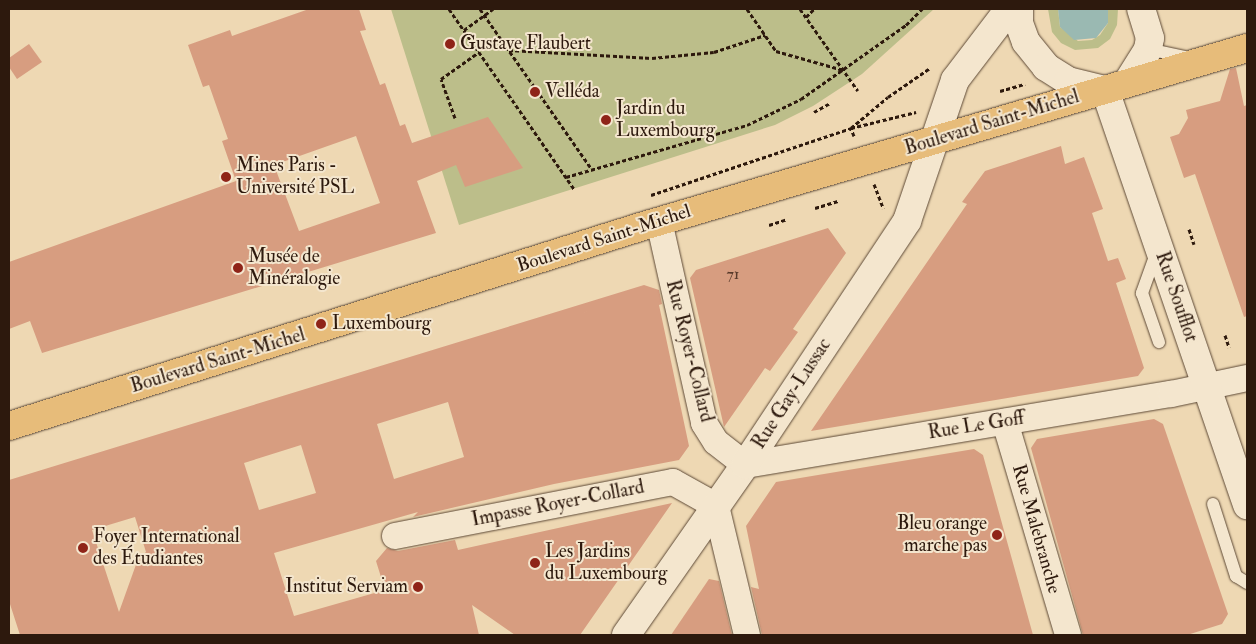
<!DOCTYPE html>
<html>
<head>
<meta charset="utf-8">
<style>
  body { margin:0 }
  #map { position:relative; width:1256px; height:644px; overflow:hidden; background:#eed8b3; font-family:"IM FELL Double Pica",serif }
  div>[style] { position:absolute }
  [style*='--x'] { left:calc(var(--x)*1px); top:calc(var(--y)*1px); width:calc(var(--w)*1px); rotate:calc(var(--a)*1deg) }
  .green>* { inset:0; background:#bcbe8a }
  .water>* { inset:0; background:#9ab9b2 }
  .building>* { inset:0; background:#d79d80 }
  .path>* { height:3px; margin-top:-1.5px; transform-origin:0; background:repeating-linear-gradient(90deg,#2d190d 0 4px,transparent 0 6.5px) }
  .roads { filter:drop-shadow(0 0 1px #5d4936) drop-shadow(0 0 1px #5d4936) }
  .lane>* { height:12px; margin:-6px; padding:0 6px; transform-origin:6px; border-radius:6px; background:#f4e6ce }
  .street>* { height:26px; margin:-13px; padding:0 13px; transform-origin:13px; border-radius:13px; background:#f4e6ce }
  .secondary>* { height:28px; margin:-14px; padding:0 14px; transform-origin:14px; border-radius:14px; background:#f4e6ce }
  .primary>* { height:28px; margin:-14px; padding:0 14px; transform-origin:14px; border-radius:14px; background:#e7bc7a }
  .dots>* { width:14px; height:14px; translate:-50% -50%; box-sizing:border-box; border:2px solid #f4e6ce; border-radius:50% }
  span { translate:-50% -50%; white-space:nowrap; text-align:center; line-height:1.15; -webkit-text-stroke:4px #f4e6ce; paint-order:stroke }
  .number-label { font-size:16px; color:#583a2a }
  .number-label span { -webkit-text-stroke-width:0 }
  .poi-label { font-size:19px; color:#2d190d }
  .left { translate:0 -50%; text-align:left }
  .right { translate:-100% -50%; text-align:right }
  .street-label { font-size:19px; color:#2d190d }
  .frame { position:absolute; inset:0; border:10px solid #2d190d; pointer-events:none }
</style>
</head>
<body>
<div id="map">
  <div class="green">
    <i style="clip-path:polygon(391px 9px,934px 9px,862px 74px,813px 106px,775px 125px,459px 225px)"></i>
    <i style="clip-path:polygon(1048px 9px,1058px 9px,1060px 27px,1078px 41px,1092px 40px,1100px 35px,1108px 23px,1108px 9px,1118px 9px,1117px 25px,1110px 39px,1098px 48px,1075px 50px,1061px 43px,1052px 32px)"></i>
  </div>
  <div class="water">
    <i style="clip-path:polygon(1058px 9px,1108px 9px,1108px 23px,1096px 38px,1074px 40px,1060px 27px)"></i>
  </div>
  <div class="building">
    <i style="clip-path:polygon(evenodd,309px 9px,359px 9px,366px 30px,360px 31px,380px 85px,385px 83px,400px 126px,405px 124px,412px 143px,488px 117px,523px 168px,465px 187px,456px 165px,417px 181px,436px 233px,42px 353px,30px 321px,9px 329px,9px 262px,236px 181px,222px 141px,228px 139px,209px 85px,203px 87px,188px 45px,230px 30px,232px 36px,309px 9px,356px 136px,380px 203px,299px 231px,274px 165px,356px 136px)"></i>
    <i style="clip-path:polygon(29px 44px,42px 62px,17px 79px,9px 67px,9px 58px)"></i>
    <i style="clip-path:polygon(1236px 68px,1244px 106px,1247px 105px,1247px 316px,1244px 317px,1195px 174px,1184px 178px,1170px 137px,1179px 134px,1188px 118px,1186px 110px,1220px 101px,1230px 69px)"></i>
    <i style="clip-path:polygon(1061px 146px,1065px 164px,1084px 157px,1103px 209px,1092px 213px,1108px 261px,1118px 258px,1126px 279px,1116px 283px,1144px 368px,1138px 376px,811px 431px,967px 204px,962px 202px,985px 171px)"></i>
    <i style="clip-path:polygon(828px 228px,846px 253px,793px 329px,798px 332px,770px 371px,765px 368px,724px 427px,690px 278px,696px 270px)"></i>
    <i style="clip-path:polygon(evenodd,644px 285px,659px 290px,662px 304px,659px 305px,689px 446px,679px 460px,554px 484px,413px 517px,418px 512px,274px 553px,294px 616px,385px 590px,376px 561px,387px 548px,398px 551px,455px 540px,458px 550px,672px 503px,580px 635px,515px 635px,472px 605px,479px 635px,20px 635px,9px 601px,9px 480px,644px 285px,448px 402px,464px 457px,394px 479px,377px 424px,448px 402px,644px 285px,301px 445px,316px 493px,259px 510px,244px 463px,301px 445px,644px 285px,135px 517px,146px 552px,138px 559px,119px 612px,92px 530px,135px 517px)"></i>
    <i style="clip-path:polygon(1154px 419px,1163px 424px,1228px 614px,1222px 624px,1187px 635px,1083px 635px,1031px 448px,1037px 439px)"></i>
    <i style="clip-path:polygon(974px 449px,983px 455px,1033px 635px,762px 635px,751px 587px,759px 589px,746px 526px,776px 482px)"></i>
    <i style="clip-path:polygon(709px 579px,719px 581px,732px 635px,671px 635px)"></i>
  </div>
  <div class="path">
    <i style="--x:449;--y:9;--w:219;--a:55.2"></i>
    <i style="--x:480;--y:9;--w:194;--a:55.1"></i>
    <i style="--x:747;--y:9;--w:51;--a:55.4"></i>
    <i style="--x:776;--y:51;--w:70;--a:15.8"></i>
    <i style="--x:800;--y:9;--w:100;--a:54.7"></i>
    <i style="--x:806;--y:17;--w:11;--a:-45"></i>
    <i style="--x:464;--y:30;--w:36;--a:-36"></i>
    <i style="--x:509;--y:50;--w:143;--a:3.2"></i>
    <i style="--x:652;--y:58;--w:62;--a:-5.5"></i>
    <i style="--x:714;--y:52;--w:54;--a:-18.4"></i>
    <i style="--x:1000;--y:91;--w:26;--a:-16"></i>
    <i style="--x:814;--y:112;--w:18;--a:-29"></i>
    <i style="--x:455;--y:118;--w:41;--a:-109.7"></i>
    <i style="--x:441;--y:79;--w:47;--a:-35.4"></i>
    <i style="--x:854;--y:136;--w:9;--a:-111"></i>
    <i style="--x:851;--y:128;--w:48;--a:-40"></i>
    <i style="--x:888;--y:97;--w:51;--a:-34.6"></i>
    <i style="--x:566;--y:177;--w:188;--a:-16"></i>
    <i style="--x:747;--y:125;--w:60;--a:-25.7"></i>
    <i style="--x:801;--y:99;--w:128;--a:-35.2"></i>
    <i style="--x:906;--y:25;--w:23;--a:-45"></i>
    <i style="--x:874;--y:184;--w:26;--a:69"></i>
    <i style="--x:651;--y:195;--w:211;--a:-18.5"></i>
    <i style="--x:851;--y:128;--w:67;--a:-13.8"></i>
    <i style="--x:815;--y:208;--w:24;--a:-17"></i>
    <i style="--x:769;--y:225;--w:19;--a:-18"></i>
    <i style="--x:1189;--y:229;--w:16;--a:72"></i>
    <i style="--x:1225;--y:335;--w:13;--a:72"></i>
  </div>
  <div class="roads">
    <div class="lane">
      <i style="--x:1148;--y:49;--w:43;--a:12.1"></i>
      <i style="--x:1157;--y:251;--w:45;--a:109.7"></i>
      <i style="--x:1142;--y:293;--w:52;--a:70.9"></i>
      <i style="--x:1213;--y:504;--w:76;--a:72.3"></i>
      <i style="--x:1236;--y:576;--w:13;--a:32"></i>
    </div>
    <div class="street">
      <i style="--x:659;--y:221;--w:207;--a:77.4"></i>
      <i style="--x:704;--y:423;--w:22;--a:58"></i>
      <i style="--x:716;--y:442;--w:37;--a:38"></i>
      <i style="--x:745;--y:465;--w:432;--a:-9.5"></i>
      <i style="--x:1171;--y:394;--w:78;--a:-11.9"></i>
      <i style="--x:1005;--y:422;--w:222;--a:73.5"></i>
      <i style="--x:395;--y:536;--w:283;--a:-11"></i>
      <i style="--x:673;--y:482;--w:49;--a:29.2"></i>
      <i style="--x:716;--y:506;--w:133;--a:76.5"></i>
    </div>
    <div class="secondary">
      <i style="--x:1019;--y:9;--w:14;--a:90"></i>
      <i style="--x:1019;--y:23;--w:20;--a:70"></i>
      <i style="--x:1026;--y:42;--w:32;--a:51"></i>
      <i style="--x:1046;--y:67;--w:26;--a:32"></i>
      <i style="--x:1068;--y:81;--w:38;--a:14"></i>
      <i style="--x:1105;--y:90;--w:439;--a:71.1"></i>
      <i style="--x:1127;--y:83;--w:40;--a:-58"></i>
      <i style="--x:1148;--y:49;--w:11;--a:-80"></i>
      <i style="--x:1150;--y:38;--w:30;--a:-107"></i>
      <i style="--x:626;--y:635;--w:208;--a:-55"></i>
      <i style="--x:745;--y:465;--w:293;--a:-56.4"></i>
      <i style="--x:907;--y:221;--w:149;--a:-71.2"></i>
      <i style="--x:955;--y:80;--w:89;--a:-52.7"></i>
    </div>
    <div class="primary">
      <i style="--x:9;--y:426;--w:662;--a:-17.5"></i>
      <i style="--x:640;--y:227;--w:633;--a:-16.43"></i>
    </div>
  </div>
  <div class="dots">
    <i style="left:450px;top:44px;background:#8f2418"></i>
    <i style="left:535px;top:92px;background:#8f2418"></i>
    <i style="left:606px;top:120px;background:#8f2418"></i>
    <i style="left:226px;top:177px;background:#8f2418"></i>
    <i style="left:238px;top:268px;background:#8f2418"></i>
    <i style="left:321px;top:324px;background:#8f2418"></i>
    <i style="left:997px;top:535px;background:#8f2418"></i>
    <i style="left:83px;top:548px;background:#8f2418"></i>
    <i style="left:535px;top:563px;background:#8f2418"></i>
    <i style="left:418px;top:587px;background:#8f2418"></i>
  </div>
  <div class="number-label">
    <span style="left:733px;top:274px">71</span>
  </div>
  <div class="poi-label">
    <span class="left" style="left:460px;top:44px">Gustave Flaubert</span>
    <span class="left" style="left:545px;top:92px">Velléda</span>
    <span class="left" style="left:616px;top:120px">Jardin du<br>Luxembourg</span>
    <span class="left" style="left:236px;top:177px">Mines Paris -<br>Université PSL</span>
    <span class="left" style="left:248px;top:268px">Musée de<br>Minéralogie</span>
    <span class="left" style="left:332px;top:324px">Luxembourg</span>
    <span class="right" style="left:987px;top:535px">Bleu orange<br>marche pas</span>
    <span class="left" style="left:93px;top:548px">Foyer International<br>des Étudiantes</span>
    <span class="left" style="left:545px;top:563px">Les Jardins<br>du Luxembourg</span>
    <span class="right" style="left:408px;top:587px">Institut Serviam</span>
  </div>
  <div class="street-label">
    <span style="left:992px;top:123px;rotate:-17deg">Boulevard Saint-Michel</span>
    <span style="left:604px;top:239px;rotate:-18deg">Boulevard Saint-Michel</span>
    <span style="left:1176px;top:297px;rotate:71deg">Rue Soufflot</span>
    <span style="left:689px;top:351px;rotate:76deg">Rue Royer-Collard</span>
    <span style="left:218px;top:361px;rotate:-17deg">Boulevard Saint-Michel</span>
    <span style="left:792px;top:394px;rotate:-57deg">Rue Gay-Lussac</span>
    <span style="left:976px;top:426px;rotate:-9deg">Rue Le Goff</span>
    <span style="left:558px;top:504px;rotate:-11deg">Impasse Royer-Collard</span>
    <span style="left:1036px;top:529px;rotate:74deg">Rue Malebranche</span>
  </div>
  <div class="frame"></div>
</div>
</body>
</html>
